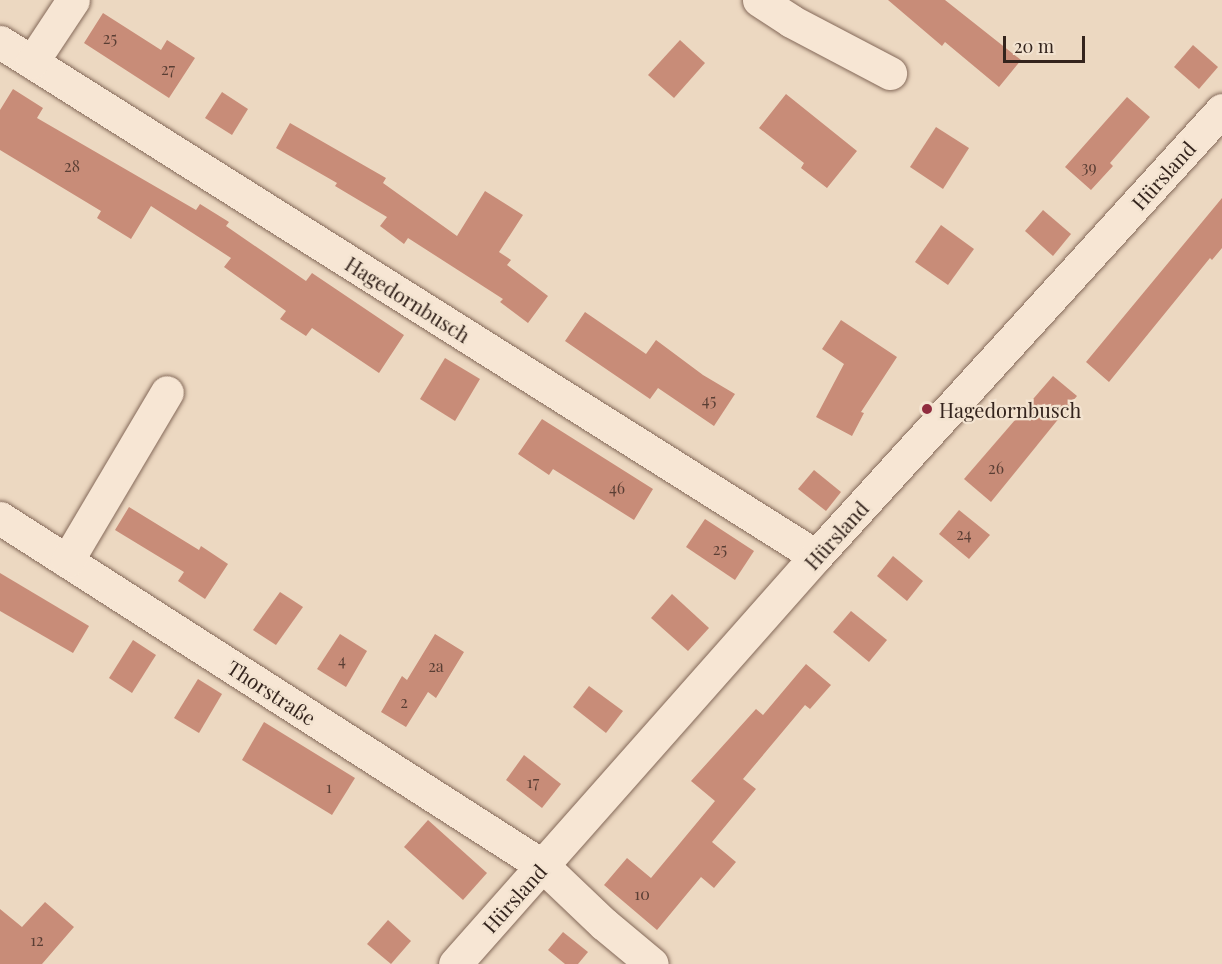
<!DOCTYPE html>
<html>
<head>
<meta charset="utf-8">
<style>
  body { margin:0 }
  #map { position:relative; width:1222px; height:964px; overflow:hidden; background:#ecd8c1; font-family:"Playfair Display",serif }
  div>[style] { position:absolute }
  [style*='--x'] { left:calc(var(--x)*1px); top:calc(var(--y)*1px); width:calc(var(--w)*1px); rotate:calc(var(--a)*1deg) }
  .building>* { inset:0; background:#c88c78 }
  .roads { filter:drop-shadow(0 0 2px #846959) drop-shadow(0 0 2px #846959) }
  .minor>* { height:33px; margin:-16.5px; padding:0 16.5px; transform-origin:16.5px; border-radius:16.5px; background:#f7e6d4 }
  .dots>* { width:16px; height:16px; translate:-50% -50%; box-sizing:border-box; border:3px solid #f3e3d0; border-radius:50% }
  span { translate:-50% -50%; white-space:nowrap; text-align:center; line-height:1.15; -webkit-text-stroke:4.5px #f3e3d0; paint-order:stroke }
  .number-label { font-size:16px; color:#593e34 }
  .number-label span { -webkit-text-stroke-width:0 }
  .street-label { font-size:20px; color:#34241d }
  .poi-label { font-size:20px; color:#34241d }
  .left { translate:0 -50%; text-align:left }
  .scale { position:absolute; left:1003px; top:36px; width:82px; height:27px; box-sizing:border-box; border:3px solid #34241d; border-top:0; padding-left:8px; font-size:18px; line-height:21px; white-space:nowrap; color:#34241d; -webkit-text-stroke:4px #f3e3d0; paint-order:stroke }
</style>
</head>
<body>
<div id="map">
  <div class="building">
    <i style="clip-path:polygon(888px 0,945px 0,1021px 60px,999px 87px,945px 42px,942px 46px)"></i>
    <i style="clip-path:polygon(103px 13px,161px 50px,167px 40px,195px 58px,169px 98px,84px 43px)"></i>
    <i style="clip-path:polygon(680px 40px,705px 63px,674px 98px,648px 75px)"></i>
    <i style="clip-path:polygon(1193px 45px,1218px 67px,1199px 89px,1174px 67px)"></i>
    <i style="clip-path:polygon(13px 89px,43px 108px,37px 118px,196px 210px,200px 204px,229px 222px,226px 226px,306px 281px,312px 273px,404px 335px,379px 373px,312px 328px,306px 336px,280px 319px,286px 311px,224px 267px,231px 258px,151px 206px,131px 239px,97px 218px,101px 211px,0 150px,0 110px)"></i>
    <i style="clip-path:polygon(222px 92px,248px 109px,232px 135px,205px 118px)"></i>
    <i style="clip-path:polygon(786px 94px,857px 151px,827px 188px,801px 168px,804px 163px,759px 128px)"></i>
    <i style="clip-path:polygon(1127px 97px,1150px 117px,1110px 163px,1113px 166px,1091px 190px,1065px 167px)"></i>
    <i style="clip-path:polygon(290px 123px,386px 178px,383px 183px,457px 236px,485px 191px,523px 215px,499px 252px,511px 260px,507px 265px,548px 296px,528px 323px,500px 302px,503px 299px,408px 238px,404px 244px,380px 226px,387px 217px,335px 186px,337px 183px,276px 148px)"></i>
    <i style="clip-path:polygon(936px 127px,969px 148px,943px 189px,910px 167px)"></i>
    <i style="clip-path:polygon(1222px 198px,1222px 248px,1212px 260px,1210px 258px,1109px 382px,1086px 362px)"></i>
    <i style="clip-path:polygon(1043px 210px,1071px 234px,1053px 256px,1025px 231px)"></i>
    <i style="clip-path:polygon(941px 225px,974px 249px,948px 285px,915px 262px)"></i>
    <i style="clip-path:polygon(585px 312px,646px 354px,656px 340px,703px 375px,735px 394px,714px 426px,658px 388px,650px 399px,565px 341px)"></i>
    <i style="clip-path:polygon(841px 320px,897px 357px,861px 412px,864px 413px,852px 436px,816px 417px,844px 364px,822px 349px)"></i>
    <i style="clip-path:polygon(445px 358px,480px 379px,455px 421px,420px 399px)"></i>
    <i style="clip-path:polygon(1053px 376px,1077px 396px,991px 502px,964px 479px)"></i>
    <i style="clip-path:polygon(542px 419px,653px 489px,634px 520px,553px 469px,549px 475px,518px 454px)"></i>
    <i style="clip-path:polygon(814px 470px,841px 492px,826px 511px,798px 489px)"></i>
    <i style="clip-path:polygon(129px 507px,199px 550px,201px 546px,228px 564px,205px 599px,178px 581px,184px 572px,115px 530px)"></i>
    <i style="clip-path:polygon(959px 510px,990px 535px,969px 559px,939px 534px)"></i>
    <i style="clip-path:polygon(705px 519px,754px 551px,735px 580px,686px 547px)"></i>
    <i style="clip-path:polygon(893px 556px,923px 581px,907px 601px,877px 576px)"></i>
    <i style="clip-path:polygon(0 573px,89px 626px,73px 653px,0 611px)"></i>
    <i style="clip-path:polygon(280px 592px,303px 607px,276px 645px,253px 630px)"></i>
    <i style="clip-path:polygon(672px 594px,709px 628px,688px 651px,651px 618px)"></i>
    <i style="clip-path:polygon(851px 611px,887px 640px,869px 662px,833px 632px)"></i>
    <i style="clip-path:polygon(340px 634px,367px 651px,346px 687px,317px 669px)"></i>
    <i style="clip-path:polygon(435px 634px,464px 652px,436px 698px,428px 692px,406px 727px,381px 712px,402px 676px,407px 680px)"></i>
    <i style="clip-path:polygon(133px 640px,156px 655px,132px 693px,109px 678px)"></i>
    <i style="clip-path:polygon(806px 664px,831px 685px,810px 709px,805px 705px,743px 779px,756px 789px,712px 842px,736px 862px,714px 888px,701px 877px,657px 930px,604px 885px,627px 858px,651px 878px,715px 801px,691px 781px,756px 709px,763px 715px)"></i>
    <i style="clip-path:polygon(198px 679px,222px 694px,199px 733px,174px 718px)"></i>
    <i style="clip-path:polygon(589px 686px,623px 711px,606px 733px,573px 707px)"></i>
    <i style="clip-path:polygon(264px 722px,355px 778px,332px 815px,242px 760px)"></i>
    <i style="clip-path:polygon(524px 755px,561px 784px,542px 808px,506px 780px)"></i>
    <i style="clip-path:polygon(428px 820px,487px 873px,463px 900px,404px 847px)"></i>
    <i style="clip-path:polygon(45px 902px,74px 927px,42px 964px,0 964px,0 909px,22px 927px)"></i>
    <i style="clip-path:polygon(388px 920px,411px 941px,391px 964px,367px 944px)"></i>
    <i style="clip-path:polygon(563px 932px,588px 952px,578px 964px,565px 964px,548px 950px)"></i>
  </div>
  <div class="roads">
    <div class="minor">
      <i style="--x:759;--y:0;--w:38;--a:33"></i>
      <i style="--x:791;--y:21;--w:112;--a:27.7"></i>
      <i style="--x:0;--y:42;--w:964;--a:32.21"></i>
      <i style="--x:32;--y:62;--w:74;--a:-56.5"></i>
      <i style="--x:0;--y:518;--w:645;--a:32.66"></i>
      <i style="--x:543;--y:866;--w:84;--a:43.6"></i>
      <i style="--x:604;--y:924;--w:62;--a:39.8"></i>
      <i style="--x:67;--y:561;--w:196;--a:-59.4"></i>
      <i style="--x:455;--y:964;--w:545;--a:-48.5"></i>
      <i style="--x:816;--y:556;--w:603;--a:-47.69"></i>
    </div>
  </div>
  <div class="dots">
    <i style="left:927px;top:409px;background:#902c3e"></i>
  </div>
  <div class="number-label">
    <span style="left:110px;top:38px">25</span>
    <span style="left:168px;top:69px">27</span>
    <span style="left:72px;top:166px">28</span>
    <span style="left:1089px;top:167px">39</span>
    <span style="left:709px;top:400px">45</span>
    <span style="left:996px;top:468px">26</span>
    <span style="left:617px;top:488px">46</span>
    <span style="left:964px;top:534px">24</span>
    <span style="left:720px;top:549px">25</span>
    <span style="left:342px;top:660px">4</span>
    <span style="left:436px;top:666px">2a</span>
    <span style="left:404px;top:702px">2</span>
    <span style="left:533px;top:782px">17</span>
    <span style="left:329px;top:787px">1</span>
    <span style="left:642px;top:894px">10</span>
    <span style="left:37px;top:940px">12</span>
  </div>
  <div class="street-label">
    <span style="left:1163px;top:175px;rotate:-48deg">Hürsland</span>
    <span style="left:408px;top:299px;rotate:32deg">Hagedornbusch</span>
    <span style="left:836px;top:535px;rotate:-48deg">Hürsland</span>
    <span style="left:272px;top:692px;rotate:33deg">Thorstraße</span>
    <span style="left:514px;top:898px;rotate:-48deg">Hürsland</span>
  </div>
  <div class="poi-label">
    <span class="left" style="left:939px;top:409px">Hagedornbusch</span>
  </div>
  <div class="scale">20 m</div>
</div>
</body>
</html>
